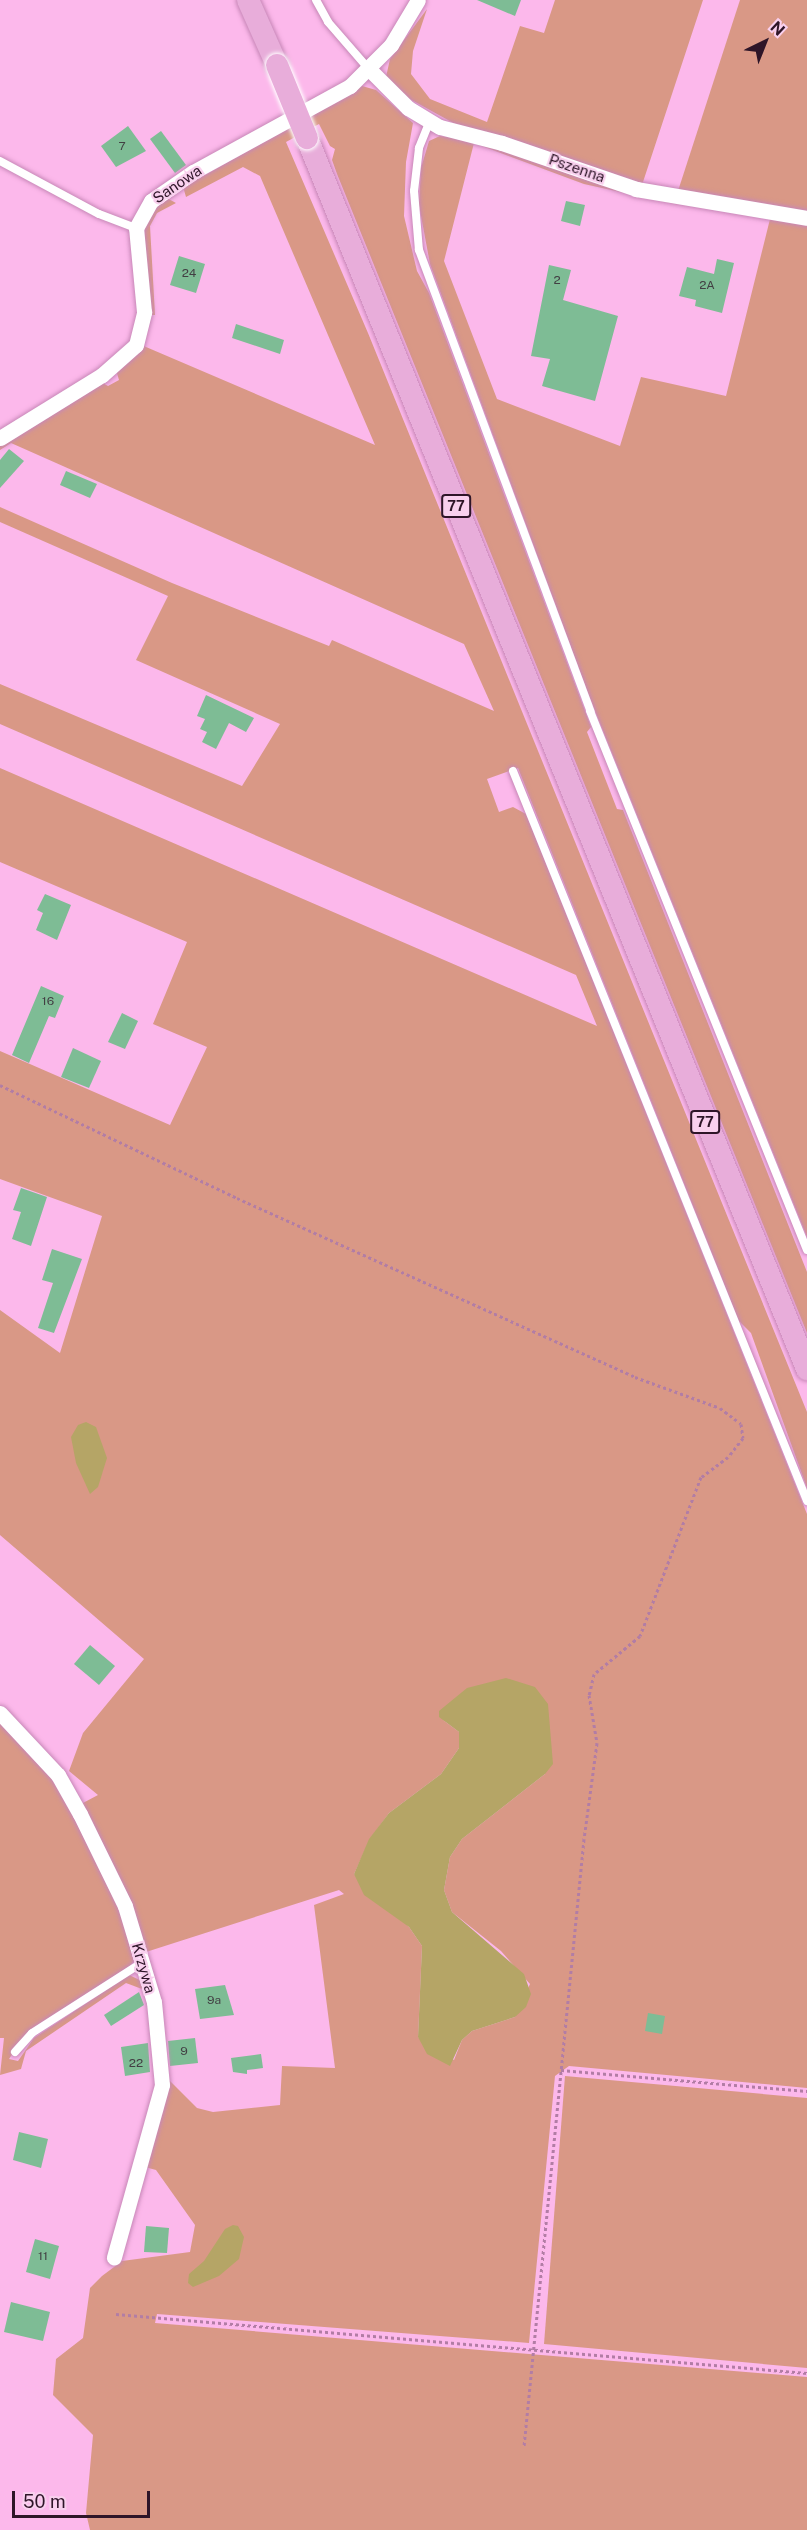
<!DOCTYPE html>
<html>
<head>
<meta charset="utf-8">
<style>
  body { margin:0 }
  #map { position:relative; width:807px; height:2530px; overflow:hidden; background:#fcb8eb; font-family:"Public Sans",sans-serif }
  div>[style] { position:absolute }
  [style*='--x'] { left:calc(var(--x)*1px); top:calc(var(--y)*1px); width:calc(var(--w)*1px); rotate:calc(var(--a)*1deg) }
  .green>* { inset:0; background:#d99886 }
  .water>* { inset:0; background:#b5a566 }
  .building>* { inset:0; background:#7ebc95 }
  .path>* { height:3px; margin-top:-1.5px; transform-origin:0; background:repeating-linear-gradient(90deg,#b27da5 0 3px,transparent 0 6px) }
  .roads { filter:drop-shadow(0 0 2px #c787b7) drop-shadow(0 0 2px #c787b7) }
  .lane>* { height:8px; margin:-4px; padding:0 4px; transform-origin:4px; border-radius:4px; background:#fff }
  .street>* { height:15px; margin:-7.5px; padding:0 7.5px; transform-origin:7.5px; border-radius:7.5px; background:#fff }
  .primary>* { height:22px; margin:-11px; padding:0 11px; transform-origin:11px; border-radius:11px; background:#e8adda }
  .bridges { filter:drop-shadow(0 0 2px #fff) drop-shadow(0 0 2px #fff) }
  .primary-bridge>* { height:22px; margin:-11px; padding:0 11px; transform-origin:11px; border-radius:11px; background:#e8adda }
  span { translate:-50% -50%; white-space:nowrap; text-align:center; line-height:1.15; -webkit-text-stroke:4.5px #f9d0ee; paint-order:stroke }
  .number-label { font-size:12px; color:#423f43 }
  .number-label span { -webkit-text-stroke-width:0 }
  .shield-label span { padding:2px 4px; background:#f9d0ee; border:2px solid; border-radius:4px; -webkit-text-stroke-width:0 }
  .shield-label { font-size:14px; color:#2e1528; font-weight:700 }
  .street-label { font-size:15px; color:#2e1528 }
  .north { position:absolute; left:735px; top:12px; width:60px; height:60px; -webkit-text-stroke:4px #f9d0ee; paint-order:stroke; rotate:43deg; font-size:16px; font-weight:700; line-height:24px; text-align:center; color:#2e1528 }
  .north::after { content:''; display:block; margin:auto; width:21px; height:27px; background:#2e1528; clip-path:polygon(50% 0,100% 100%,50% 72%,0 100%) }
  .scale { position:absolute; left:12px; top:2491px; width:138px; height:27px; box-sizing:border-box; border:3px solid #2e1528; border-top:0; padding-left:8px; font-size:18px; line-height:21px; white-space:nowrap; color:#2e1528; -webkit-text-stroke:4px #f9d0ee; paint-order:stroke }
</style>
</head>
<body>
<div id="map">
  <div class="green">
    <i style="clip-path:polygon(555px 0,703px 0,642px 185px,457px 125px,408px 98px,386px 77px,390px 59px,427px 9px,413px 51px,411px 74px,430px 99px,487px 122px,520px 26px,544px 33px)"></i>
    <i style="clip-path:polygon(740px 0,807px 0,807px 215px,677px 194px)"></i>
    <i style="clip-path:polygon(evenodd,362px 86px,376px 90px,413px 123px,406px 162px,404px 216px,417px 271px,429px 293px,499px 481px,591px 727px,587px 732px,617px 809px,623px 810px,807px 1272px,807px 1333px,337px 174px,332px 160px,335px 149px,330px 146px,319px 124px,286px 142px,368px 333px,807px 1412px,807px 1488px,751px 1333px,739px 1321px,518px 768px,487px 779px,499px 812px,513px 807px,526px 814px,807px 1514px,807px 2088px,569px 2066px,555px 2076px,529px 2343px,157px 2314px,155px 2323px,807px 2377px,807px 2530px,90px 2530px,86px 2513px,93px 2435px,53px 2395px,56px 2359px,83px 2338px,90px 2288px,102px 2276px,122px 2261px,190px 2252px,195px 2225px,156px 2170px,145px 2167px,168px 2079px,197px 2108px,213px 2112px,280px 2105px,282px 2066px,335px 2068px,314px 1905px,344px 1894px,339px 1890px,146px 1952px,81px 1804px,98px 1795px,69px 1771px,83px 1733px,144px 1659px,0 1535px,0 1310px,60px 1353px,102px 1216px,0 1179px,0 1051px,170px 1125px,207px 1047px,153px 1024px,187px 942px,0 862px,0 768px,597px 1026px,576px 975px,0 724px,0 684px,242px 786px,280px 724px,136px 660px,168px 596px,0 522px,0 507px,172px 583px,329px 646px,332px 640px,494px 711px,464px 644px,11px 443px,0 450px,0 444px,101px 382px,108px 386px,119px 380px,116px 370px,139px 344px,375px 445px,260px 176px,243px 167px,186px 197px,184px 190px,185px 183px,200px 178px,362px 86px,443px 1720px,545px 1774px,462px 1839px,450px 1857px,444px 1890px,452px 1912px,501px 1951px,530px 1984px,515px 2017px,472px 2031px,462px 2040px,454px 2060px,418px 2037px,422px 1946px,409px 1927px,354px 1874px,370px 1839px,389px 1813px,441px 1774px,459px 1748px,459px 1732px,443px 1720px)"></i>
    <i style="clip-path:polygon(440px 136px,475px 141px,609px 187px,684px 206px,584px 184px,474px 143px,444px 261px,497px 399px,620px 446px,641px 377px,726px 396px,770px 219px,807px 224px,807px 1237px,589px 696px,430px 264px,419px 205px,421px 168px,429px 141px)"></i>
    <i style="clip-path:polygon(163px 196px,176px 203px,157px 213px,150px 226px,155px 315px,149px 315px,144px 223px)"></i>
    <i style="clip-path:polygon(0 1718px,56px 1778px,83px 1826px,139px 1955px,128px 1968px,25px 2035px,9px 2059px,18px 2061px,34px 2038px,129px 1975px,144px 1982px,149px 1997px,158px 2077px,114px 2246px,157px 2077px,147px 1996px,142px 1989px,126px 1983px,26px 2051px,21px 2069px,0 2075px,4px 2038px,0 2038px)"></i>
    <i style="clip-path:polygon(565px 2076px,807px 2098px,807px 2368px,544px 2344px)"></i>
  </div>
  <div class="water">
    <i style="clip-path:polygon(86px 1422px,96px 1427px,107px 1458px,98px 1487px,90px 1494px,76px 1463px,71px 1437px,78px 1425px)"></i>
    <i style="clip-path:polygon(506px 1678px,535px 1687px,548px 1704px,553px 1764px,545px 1774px,462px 1839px,450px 1857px,444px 1890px,452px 1912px,524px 1974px,531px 1994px,526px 2007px,515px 2017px,472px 2031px,462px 2040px,450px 2066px,427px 2054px,418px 2037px,422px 1946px,409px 1927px,364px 1895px,354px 1874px,369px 1839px,389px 1813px,441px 1774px,459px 1748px,459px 1732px,439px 1717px,439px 1711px,467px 1688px)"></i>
    <i style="clip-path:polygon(233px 2225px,238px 2226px,244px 2237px,239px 2259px,219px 2276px,193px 2287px,188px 2283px,189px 2274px,204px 2261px,225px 2229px)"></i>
  </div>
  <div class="building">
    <i style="clip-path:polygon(477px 0,521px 0,515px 16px)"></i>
    <i style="clip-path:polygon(128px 126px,146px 151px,116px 167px,101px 146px)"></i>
    <i style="clip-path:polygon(161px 131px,186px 165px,175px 173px,150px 139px)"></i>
    <i style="clip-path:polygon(566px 201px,585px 205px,580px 226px,561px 221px)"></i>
    <i style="clip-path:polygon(179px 256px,205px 264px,196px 293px,170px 285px)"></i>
    <i style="clip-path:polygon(717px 259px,734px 263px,722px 313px,695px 306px,696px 300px,679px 296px,687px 267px,714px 274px)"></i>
    <i style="clip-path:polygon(549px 265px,571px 270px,563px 300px,618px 316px,595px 401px,542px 386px,550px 359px,531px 356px)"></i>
    <i style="clip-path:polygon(236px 324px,284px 340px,280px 354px,232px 338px)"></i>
    <i style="clip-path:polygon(9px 449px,24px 461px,0 488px,0 460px)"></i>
    <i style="clip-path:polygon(66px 471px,97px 484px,90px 498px,60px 485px)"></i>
    <i style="clip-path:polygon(206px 695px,254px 718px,246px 732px,229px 723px,216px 749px,202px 742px,207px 732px,200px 729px,205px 719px,197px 716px)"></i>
    <i style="clip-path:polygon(45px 894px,71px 905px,57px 940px,36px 930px,43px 913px,37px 910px)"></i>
    <i style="clip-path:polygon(41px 986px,64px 996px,55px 1018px,49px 1016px,29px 1063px,12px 1055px)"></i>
    <i style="clip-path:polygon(122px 1013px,138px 1021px,125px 1049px,108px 1042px)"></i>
    <i style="clip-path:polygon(73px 1048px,101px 1061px,89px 1088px,61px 1077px)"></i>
    <i style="clip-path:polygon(21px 1188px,47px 1197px,31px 1246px,12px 1239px,21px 1212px,13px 1210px)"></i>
    <i style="clip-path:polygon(52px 1249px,82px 1259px,54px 1333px,38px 1328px,53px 1283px,42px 1280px)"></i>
    <i style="clip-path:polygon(90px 1645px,115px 1666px,99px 1685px,74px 1664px)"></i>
    <i style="clip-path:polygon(225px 1985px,234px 2015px,200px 2019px,195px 1989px)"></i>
    <i style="clip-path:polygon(139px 1992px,144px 2005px,111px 2026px,104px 2015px)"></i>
    <i style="clip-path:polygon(648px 2013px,665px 2016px,662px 2034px,645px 2031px)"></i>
    <i style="clip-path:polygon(195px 2038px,198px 2063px,170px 2066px,168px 2041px)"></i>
    <i style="clip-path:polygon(148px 2043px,150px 2072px,125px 2076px,121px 2047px)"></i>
    <i style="clip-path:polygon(261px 2054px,263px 2068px,247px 2070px,247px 2074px,233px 2072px,231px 2058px)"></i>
    <i style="clip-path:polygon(19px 2132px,48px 2139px,41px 2168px,13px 2160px)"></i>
    <i style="clip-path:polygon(146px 2226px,169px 2228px,167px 2253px,144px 2252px)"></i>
    <i style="clip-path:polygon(35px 2239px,59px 2246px,50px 2279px,26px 2272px)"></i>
    <i style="clip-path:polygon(11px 2302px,50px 2312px,43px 2341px,4px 2332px)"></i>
  </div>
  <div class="path">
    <i style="--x:0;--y:1085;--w:263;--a:25.5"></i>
    <i style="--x:237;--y:1198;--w:436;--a:24.2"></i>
    <i style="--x:635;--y:1377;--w:90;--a:20"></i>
    <i style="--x:720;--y:1408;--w:26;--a:37"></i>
    <i style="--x:741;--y:1424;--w:14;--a:82"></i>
    <i style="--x:743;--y:1438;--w:24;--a:128"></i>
    <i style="--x:728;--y:1457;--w:34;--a:143"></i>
    <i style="--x:701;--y:1477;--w:170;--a:111"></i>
    <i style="--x:640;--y:1636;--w:60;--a:140.4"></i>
    <i style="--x:594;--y:1674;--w:22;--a:103"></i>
    <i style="--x:589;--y:1695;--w:49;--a:80.5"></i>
    <i style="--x:597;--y:1743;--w:97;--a:97.7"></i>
    <i style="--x:584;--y:1839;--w:611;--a:95.64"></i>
    <i style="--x:561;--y:2070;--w:247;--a:4.9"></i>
    <i style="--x:116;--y:2314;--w:694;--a:4.88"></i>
  </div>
  <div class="roads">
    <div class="lane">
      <i style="--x:316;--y:0;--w:25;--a:61"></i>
      <i style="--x:328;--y:22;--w:61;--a:49"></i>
      <i style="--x:429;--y:123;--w:27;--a:112"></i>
      <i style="--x:419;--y:148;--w:43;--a:96.6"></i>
      <i style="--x:414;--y:191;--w:59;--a:85.2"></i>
      <i style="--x:419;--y:250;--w:492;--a:69.6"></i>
      <i style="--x:590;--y:711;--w:581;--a:68.07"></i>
      <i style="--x:0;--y:161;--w:112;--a:28.2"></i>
      <i style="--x:99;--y:214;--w:40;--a:21"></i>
      <i style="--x:513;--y:771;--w:787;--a:68.06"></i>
      <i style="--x:15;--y:2052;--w:25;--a:-48"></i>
      <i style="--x:32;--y:2033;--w:132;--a:-32.6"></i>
    </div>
    <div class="street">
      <i style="--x:369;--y:69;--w:55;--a:45"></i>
      <i style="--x:408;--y:108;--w:37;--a:31"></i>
      <i style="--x:440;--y:127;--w:64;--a:14.5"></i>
      <i style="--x:502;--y:143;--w:142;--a:18.9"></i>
      <i style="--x:636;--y:189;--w:173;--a:9.6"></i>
      <i style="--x:0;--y:438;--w:120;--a:-31.7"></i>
      <i style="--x:102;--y:375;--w:45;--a:-41.4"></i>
      <i style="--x:136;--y:345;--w:34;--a:-76"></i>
      <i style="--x:144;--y:312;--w:84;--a:-95.4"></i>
      <i style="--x:136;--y:228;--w:31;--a:-61"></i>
      <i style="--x:151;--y:201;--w:51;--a:-34.6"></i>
      <i style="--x:193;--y:172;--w:179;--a:-28.7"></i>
      <i style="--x:350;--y:86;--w:58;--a:-45"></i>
      <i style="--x:391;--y:45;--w:52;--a:-59"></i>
      <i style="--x:0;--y:1713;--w:85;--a:46.9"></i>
      <i style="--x:58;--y:1775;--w:45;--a:60.6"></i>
      <i style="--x:80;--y:1814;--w:102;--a:63.9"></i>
      <i style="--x:125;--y:1906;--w:100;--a:73.2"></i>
      <i style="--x:154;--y:2002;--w:83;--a:84.5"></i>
      <i style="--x:162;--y:2085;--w:179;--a:105.6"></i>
    </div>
    <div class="primary">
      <i style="--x:248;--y:0;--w:71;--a:66"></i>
      <i style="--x:307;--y:138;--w:1329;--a:67.89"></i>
    </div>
  </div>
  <div class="bridges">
    <div class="primary-bridge">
      <i style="--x:277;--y:65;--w:79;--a:67.7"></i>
    </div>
  </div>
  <div class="number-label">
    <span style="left:122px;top:147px">7</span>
    <span style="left:189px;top:274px">24</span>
    <span style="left:557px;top:281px">2</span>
    <span style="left:707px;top:286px">2A</span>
    <span style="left:48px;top:1002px">16</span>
    <span style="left:214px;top:2001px">9a</span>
    <span style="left:184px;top:2052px">9</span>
    <span style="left:136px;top:2064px">22</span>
    <span style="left:43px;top:2257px">11</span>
  </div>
  <div class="shield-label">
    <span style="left:456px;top:506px">77</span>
    <span style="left:705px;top:1122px">77</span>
  </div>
  <div class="street-label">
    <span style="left:577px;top:168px;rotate:19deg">Pszenna</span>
    <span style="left:177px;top:184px;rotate:-34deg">Sanowa</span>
    <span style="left:144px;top:1968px;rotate:74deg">Krzywa</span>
  </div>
  <div class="north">N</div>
  <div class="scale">50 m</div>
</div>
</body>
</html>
